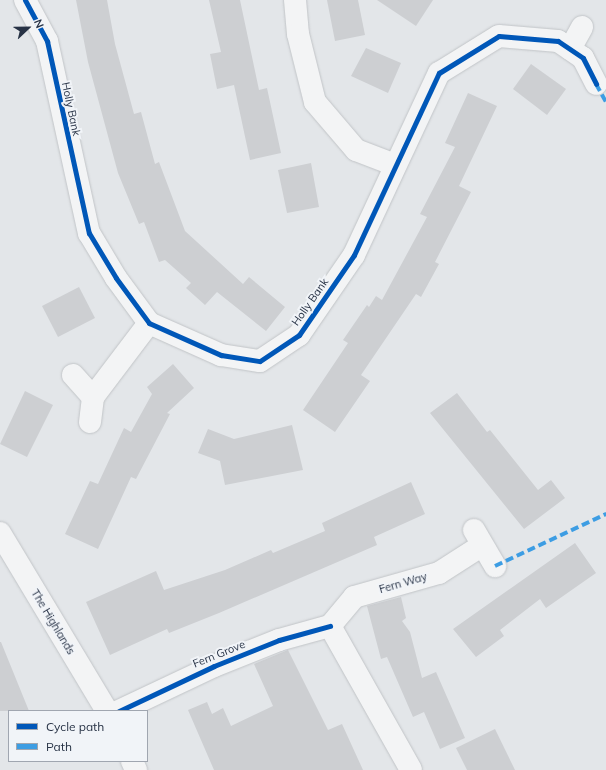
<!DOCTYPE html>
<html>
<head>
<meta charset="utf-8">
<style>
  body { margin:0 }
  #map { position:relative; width:606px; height:770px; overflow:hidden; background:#e3e6e9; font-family:Mulish,sans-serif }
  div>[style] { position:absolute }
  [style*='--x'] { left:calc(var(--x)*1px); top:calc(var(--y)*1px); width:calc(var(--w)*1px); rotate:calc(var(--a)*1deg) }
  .building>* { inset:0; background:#cdcfd2 }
  .roads { filter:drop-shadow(0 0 1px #c1c4c7) drop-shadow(0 0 1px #c1c4c7) }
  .minor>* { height:22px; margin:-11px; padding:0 11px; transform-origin:11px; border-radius:11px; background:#f3f4f5 }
  .quiet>* { height:4px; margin-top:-2px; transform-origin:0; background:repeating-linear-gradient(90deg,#3d9de3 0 8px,transparent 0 12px) }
  .cycleway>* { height:5px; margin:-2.5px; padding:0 2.5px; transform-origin:2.5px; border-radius:2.5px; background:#0057b8 }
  span { translate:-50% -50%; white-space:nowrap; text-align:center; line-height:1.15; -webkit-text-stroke:4px #f1f4f8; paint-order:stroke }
  .street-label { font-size:11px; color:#273245 }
  .legend { position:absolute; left:8px; top:710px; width:140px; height:52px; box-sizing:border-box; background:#f1f4f8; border:1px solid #a0a6b0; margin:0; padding:5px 7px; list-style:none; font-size:12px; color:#273245 }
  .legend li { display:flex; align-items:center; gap:8px; height:20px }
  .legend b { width:20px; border:1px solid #a0a6b0 }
  .north { position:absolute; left:8px; top:8px; width:40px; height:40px; -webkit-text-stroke:3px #f1f4f8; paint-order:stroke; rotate:68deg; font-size:11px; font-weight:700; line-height:16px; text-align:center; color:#273245 }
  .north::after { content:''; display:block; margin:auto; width:14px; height:18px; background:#273245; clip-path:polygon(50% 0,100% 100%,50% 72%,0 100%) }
</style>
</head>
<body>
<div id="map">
  <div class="building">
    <i style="clip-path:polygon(76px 0,107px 0,115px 44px,134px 114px,141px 112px,155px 164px,159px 162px,185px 231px,243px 284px,249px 277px,285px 307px,266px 331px,217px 292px,205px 305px,186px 288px,191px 283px,165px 260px,159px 262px,144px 222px,139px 224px,118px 173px,88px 62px)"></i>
    <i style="clip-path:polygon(209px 0,240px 0,259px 90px,267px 88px,281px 153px,250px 160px,234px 85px,217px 89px,210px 54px,221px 52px)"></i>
    <i style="clip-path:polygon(327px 0,358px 0,365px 35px,335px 41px)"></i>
    <i style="clip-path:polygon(377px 0,433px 0,416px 26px)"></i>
    <i style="clip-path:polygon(366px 48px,401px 63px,388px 93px,351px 76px)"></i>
    <i style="clip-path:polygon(531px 64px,566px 89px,547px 115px,513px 89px)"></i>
    <i style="clip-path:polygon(468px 93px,497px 106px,459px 186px,471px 192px,435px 262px,439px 264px,421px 297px,416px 294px,361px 375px,370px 381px,335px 432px,303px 410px,348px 343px,343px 340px,367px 305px,369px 307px,376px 296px,382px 300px,427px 217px,420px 214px,455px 147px,445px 143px)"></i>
    <i style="clip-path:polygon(311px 163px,319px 207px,287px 213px,278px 170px)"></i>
    <i style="clip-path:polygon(79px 287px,95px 318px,58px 337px,42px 306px)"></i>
    <i style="clip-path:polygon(173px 364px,194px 388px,167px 413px,170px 414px,136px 479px,131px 477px,98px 549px,65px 534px,90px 481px,98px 484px,124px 428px,131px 432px,152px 394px,147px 387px)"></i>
    <i style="clip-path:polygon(25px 391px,53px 405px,27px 457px,0 444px)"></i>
    <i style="clip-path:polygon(457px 393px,487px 432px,490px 430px,538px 490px,551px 480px,565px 498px,524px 529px,430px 413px)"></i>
    <i style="clip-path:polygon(292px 425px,303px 470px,225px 485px,220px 461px,198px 453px,208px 429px,234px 439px)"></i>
    <i style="clip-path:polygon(411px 482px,425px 514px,374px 537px,377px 545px,219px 613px,169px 633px,167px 629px,110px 655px,86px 602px,156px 571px,164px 590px,225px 570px,271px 550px,273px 553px,325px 531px,322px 523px)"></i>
    <i style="clip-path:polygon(575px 543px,596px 573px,546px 608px,540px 599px,500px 630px,504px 636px,476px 657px,453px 629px)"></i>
    <i style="clip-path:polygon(401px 597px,406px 618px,402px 621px,410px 632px,422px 678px,436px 672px,465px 738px,440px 749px,424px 712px,413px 717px,387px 657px,381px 659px,367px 606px)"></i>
    <i style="clip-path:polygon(0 642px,1px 642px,29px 711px,0 711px)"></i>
    <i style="clip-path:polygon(288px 650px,328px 730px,342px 724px,363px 770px,214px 770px,188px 710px,207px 702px,212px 714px,223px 708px,231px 726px,273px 706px,254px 664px)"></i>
    <i style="clip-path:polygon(495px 729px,515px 770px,467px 770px,456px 748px)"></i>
  </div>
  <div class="roads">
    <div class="minor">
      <i style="--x:25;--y:0;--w:47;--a:61.8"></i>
      <i style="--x:47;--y:41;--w:197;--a:77.7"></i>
      <i style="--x:89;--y:233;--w:52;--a:59"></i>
      <i style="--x:116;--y:278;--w:56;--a:53.7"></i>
      <i style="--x:149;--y:323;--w:79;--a:24"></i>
      <i style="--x:221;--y:355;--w:39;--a:9"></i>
      <i style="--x:260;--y:361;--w:47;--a:-33.7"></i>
      <i style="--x:299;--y:335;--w:97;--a:-55.5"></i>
      <i style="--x:354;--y:255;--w:201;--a:-65"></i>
      <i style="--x:439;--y:73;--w:70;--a:-31.7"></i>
      <i style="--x:499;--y:36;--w:59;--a:4.8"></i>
      <i style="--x:558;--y:41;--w:30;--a:34"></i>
      <i style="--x:583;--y:58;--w:29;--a:63"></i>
      <i style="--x:295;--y:0;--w:34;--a:85"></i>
      <i style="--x:298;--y:34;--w:70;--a:76"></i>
      <i style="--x:315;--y:102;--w:63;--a:49.5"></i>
      <i style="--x:356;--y:150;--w:42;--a:21"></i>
      <i style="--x:570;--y:49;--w:25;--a:-61"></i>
      <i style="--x:73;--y:375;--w:30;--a:48"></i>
      <i style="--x:90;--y:422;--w:25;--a:-83"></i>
      <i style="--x:93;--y:397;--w:93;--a:-52.9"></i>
      <i style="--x:474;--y:530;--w:42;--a:59.7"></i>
      <i style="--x:0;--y:533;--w:208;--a:59"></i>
      <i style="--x:330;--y:626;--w:38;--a:-50"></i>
      <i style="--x:354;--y:597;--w:88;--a:-15.8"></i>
      <i style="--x:439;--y:573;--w:50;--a:-32.7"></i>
      <i style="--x:330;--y:626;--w:165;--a:60.6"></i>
      <i style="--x:119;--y:711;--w:105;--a:-25.3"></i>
      <i style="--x:214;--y:666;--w:70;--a:-21.8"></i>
      <i style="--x:279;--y:640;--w:53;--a:-15.4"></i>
      <i style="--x:132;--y:761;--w:10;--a:66"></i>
    </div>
  </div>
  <div class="quiet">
    <i style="--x:596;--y:84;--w:21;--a:61"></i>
    <i style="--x:495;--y:566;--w:123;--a:-25.1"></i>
  </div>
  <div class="cycleway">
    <i style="--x:25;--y:0;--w:47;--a:61.8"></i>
    <i style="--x:47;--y:41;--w:197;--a:77.7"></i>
    <i style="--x:89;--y:233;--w:52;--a:59"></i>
    <i style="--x:116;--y:278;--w:56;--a:53.7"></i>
    <i style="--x:149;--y:323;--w:79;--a:24"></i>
    <i style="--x:221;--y:355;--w:39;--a:9"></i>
    <i style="--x:260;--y:361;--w:47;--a:-33.7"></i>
    <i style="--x:299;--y:335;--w:97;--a:-55.5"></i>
    <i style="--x:354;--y:255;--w:201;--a:-65"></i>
    <i style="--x:439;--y:73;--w:70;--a:-31.7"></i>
    <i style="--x:499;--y:36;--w:59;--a:4.8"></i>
    <i style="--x:558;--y:41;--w:30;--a:34"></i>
    <i style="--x:583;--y:58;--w:29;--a:63"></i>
    <i style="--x:119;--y:711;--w:105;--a:-25.3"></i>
    <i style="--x:214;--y:666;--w:70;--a:-21.8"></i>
    <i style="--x:279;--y:640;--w:53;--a:-15.4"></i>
  </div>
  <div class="street-label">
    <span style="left:71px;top:109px;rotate:78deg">Holly Bank</span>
    <span style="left:310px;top:302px;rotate:-55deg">Holly Bank</span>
    <span style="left:403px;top:583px;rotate:-16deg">Fern Way</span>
    <span style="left:53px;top:622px;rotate:59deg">The Highlands</span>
    <span style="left:219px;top:654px;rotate:-22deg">Fern Grove</span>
  </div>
  <ul class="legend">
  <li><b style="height:5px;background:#0057b8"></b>Cycle path</li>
  <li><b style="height:5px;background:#3d9de3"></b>Path</li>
  </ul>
  <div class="north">N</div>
</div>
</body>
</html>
